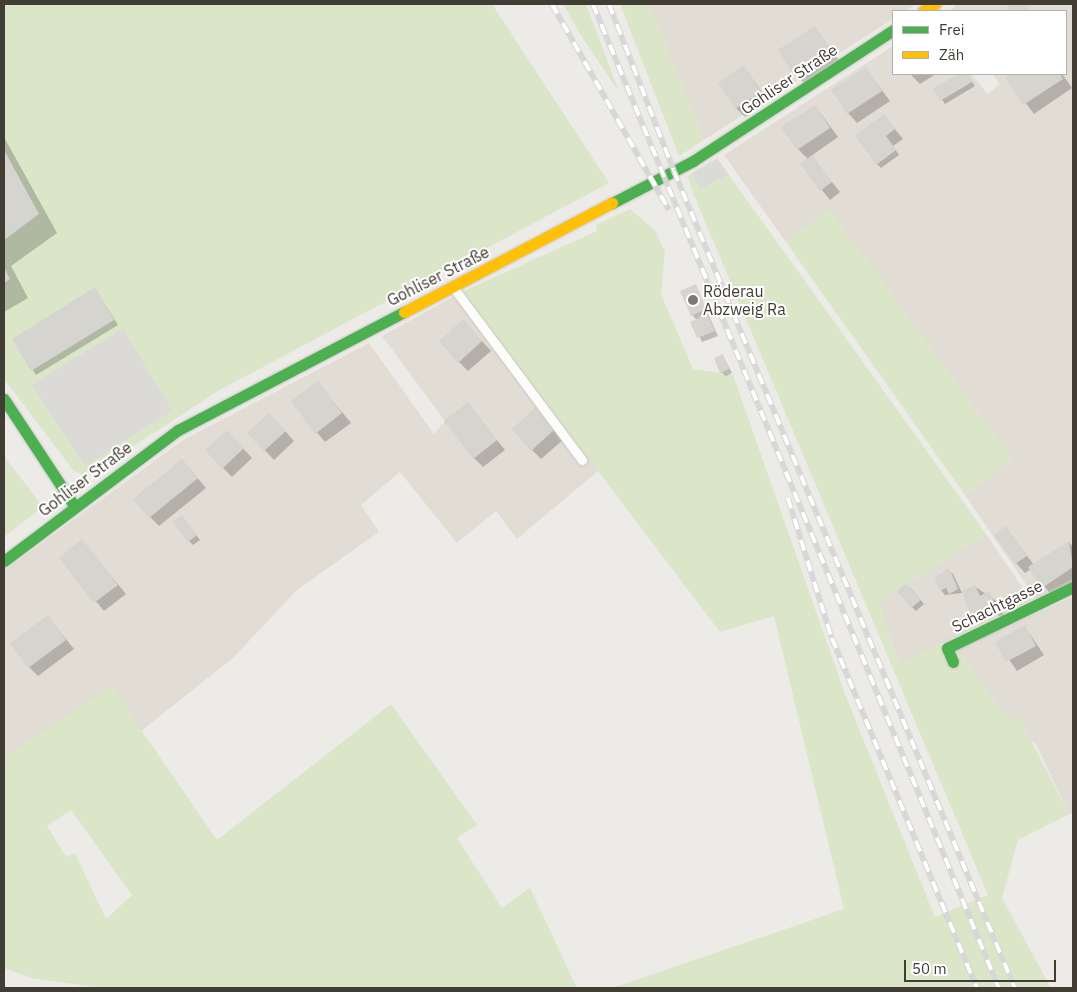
<!DOCTYPE html>
<html>
<head>
<meta charset="utf-8">
<style>
  body { margin:0 }
  #map { position:relative; width:1077px; height:992px; overflow:hidden; background:#edebe7; font-family:"IBM Plex Sans",sans-serif }
  div>[style] { position:absolute }
  [style*='--x'] { left:calc(var(--x)*1px); top:calc(var(--y)*1px); width:calc(var(--w)*1px); rotate:calc(var(--a)*1deg) }
  .residential>* { inset:0; background:#e1dcd4 }
  .green>* { inset:0; background:#dbe6c8 }
  .parking>* { inset:0; background:#dcdad7 }
  .shadow>* { inset:0; background:#0003 }
  .building>* { inset:0; background:#d6d4cf }
  .roads { filter:drop-shadow(0 0 1px #c9c7c3) drop-shadow(0 0 1px #c9c7c3) }
  .lane>* { height:9px; margin:-4.5px; padding:0 4.5px; transform-origin:4.5px; border-radius:4.5px; background:#fcfcfb }
  .fast>* { height:11px; margin:-5.5px; padding:0 5.5px; transform-origin:5.5px; border-radius:5.5px; background:#4caf50 }
  .slow>* { height:11px; margin:-5.5px; padding:0 5.5px; transform-origin:5.5px; border-radius:5.5px; background:#ffc107 }
  .rail>* { height:5.5px; margin-top:-2.75px; transform-origin:0; background:repeating-linear-gradient(90deg,#fff 0 11px,#d8d7d7 0 22px); box-sizing:border-box; border-block:1px solid #d8d7d7 }
  .dots>* { width:14px; height:14px; translate:-50% -50%; box-sizing:border-box; border:2px solid #fff; border-radius:50% }
  span { translate:-50% -50%; white-space:nowrap; text-align:center; line-height:1.15; -webkit-text-stroke:4px #fff; paint-order:stroke }
  .street-label { font-size:16px; color:#413c34 }
  .poi-label { font-size:16px; color:#413c34 }
  .left { translate:0 -50%; text-align:left }
  .frame { position:absolute; inset:0; border:5px solid #413c34; pointer-events:none }
  .legend { position:absolute; left:892px; top:10px; width:175px; height:65px; box-sizing:border-box; background:#fff; border:1px solid #b3b1ae; margin:0; padding:6px 9px; list-style:none; font-size:15px; color:#413c34 }
  .legend li { display:flex; align-items:center; gap:10px; height:25px }
  .legend b { width:25px; border:1px solid #b3b1ae }
  .scale { position:absolute; left:904px; top:960px; width:152px; height:22px; box-sizing:border-box; border:2px solid #413c34; border-top:0; padding-left:6px; font-size:15px; line-height:18px; white-space:nowrap; color:#413c34; -webkit-text-stroke:4px #fff; paint-order:stroke }
</style>
</head>
<body>
<div id="map">
  <div class="residential">
    <i style="clip-path:polygon(649px 4px,916px 4px,905px 11px,893px 11px,893px 19px,704px 140px)"></i>
    <i style="clip-path:polygon(958px 4px,1073px 4px,1073px 578px,1036px 599px,965px 495px,1012px 459px,829px 209px,786px 242px,724px 155px,893px 46px,893px 74px,972px 74px,987px 94px,1000px 84px,992px 74px,1066px 74px,1066px 11px,949px 11px)"></i>
    <i style="clip-path:polygon(462px 292px,598px 471px,517px 539px,496px 511px,457px 543px,400px 472px,361px 505px,379px 532px,297px 590px,233px 658px,141px 731px,111px 687px,4px 758px,4px 571px,183px 440px,369px 343px,434px 434px,445px 421px,382px 336px)"></i>
    <i style="clip-path:polygon(986px 534px,1031px 600px,900px 664px,878px 602px)"></i>
    <i style="clip-path:polygon(1073px 597px,1073px 813px,1069px 814px,1036px 744px,1008px 719px,956px 649px)"></i>
  </div>
  <div class="green">
    <i style="clip-path:polygon(4px 4px,492px 4px,609px 183px,218px 391px,86px 477px,73px 470px,4px 379px)"></i>
    <i style="clip-path:polygon(563px 4px,586px 4px,619px 92px,582px 37px)"></i>
    <i style="clip-path:polygon(620px 4px,649px 4px,704px 140px,679px 156px)"></i>
    <i style="clip-path:polygon(692px 173px,700px 189px,729px 175px,986px 534px,878px 602px,900px 664px,939px 644px,956px 649px,1008px 719px,1019px 717px,1069px 814px,1018px 840px,1002px 898px,1051px 988px,612px 988px,844px 909px,774px 616px,720px 632px,462px 292px,597px 231px,596px 225px,630px 209px,654px 229px,665px 251px,661px 294px,693px 369px,733px 375px,845px 694px,935px 917px,988px 895px,698px 205px,687px 176px)"></i>
    <i style="clip-path:polygon(829px 208px,1012px 459px,965px 495px,786px 242px)"></i>
    <i style="clip-path:polygon(4px 456px,43px 507px,4px 537px)"></i>
    <i style="clip-path:polygon(evenodd,111px 686px,217px 840px,391px 704px,477px 825px,457px 838px,502px 908px,530px 888px,577px 988px,101px 988px,31px 978px,4px 968px,4px 758px,111px 686px,71px 810px,132px 895px,106px 919px,75px 853px,66px 857px,47px 826px,71px 810px)"></i>
  </div>
  <div class="parking">
    <i style="clip-path:polygon(717px 158px,729px 175px,700px 189px,692px 173px)"></i>
    <i style="clip-path:polygon(123px 328px,172px 411px,85px 466px,32px 385px)"></i>
  </div>
  <div class="shadow">
    <i style="clip-path:polygon(815px 28px,839px 60px,804px 83px,795px 74px)"></i>
    <i style="clip-path:polygon(744px 67px,769px 102px,745px 117px,736px 108px)"></i>
    <i style="clip-path:polygon(866px 69px,890px 101px,857px 123px,848px 113px)"></i>
    <i style="clip-path:polygon(910px 74px,936px 74px,920px 84px)"></i>
    <i style="clip-path:polygon(960px 74px,967px 74px,975px 86px,945px 104px,935px 89px)"></i>
    <i style="clip-path:polygon(1013px 74px,1062px 74px,1072px 88px,1034px 114px,1007px 78px)"></i>
    <i style="clip-path:polygon(815px 106px,838px 137px,811px 156px,840px 192px,830px 200px,801px 164px,808px 159px,798px 149px)"></i>
    <i style="clip-path:polygon(884px 116px,903px 139px,893px 146px,899px 155px,881px 168px,877px 164px)"></i>
    <i style="clip-path:polygon(4px 137px,57px 233px,11px 266px,28px 298px,4px 312px)"></i>
    <i style="clip-path:polygon(695px 285px,718px 336px,702px 342px,692px 322px,697px 320px,692px 315px)"></i>
    <i style="clip-path:polygon(95px 289px,118px 325px,36px 375px,13px 340px)"></i>
    <i style="clip-path:polygon(472px 330px,491px 351px,468px 371px,459px 362px)"></i>
    <i style="clip-path:polygon(723px 356px,732px 373px,726px 376px,721px 372px)"></i>
    <i style="clip-path:polygon(318px 383px,351px 423px,325px 442px,292px 402px)"></i>
    <i style="clip-path:polygon(468px 404px,505px 450px,483px 467px,474px 458px)"></i>
    <i style="clip-path:polygon(536px 409px,564px 439px,541px 459px,532px 450px)"></i>
    <i style="clip-path:polygon(278px 423px,294px 441px,274px 460px,249px 433px)"></i>
    <i style="clip-path:polygon(236px 441px,252px 458px,232px 477px,223px 468px)"></i>
    <i style="clip-path:polygon(182px 460px,206px 488px,159px 526px,150px 517px)"></i>
    <i style="clip-path:polygon(186px 521px,200px 540px,193px 545px,189px 541px)"></i>
    <i style="clip-path:polygon(1006px 528px,1034px 565px,1069px 542px,1073px 547px,1073px 582px,1052px 596px,1031px 569px,1025px 573px,1016px 563px)"></i>
    <i style="clip-path:polygon(82px 541px,126px 594px,104px 611px,60px 558px)"></i>
    <i style="clip-path:polygon(948px 570px,953px 574px,962px 593px,945px 595px,941px 590px)"></i>
    <i style="clip-path:polygon(974px 586px,998px 602px,1006px 621px,964px 591px)"></i>
    <i style="clip-path:polygon(911px 588px,924px 604px,916px 611px,912px 607px)"></i>
    <i style="clip-path:polygon(48px 617px,74px 649px,38px 676px,29px 667px)"></i>
    <i style="clip-path:polygon(1025px 627px,1044px 655px,1017px 671px,997px 642px)"></i>
  </div>
  <div class="building">
    <i style="clip-path:polygon(1011px 4px,1026px 4px,1031px 11px,1010px 11px,1007px 6px)"></i>
    <i style="clip-path:polygon(815px 26px,831px 50px,794px 75px,778px 50px)"></i>
    <i style="clip-path:polygon(744px 65px,761px 92px,735px 109px,718px 83px)"></i>
    <i style="clip-path:polygon(866px 67px,882px 91px,847px 114px,831px 90px)"></i>
    <i style="clip-path:polygon(958px 74px,967px 74px,972px 82px,940px 101px,933px 89px)"></i>
    <i style="clip-path:polygon(1011px 74px,1060px 74px,1063px 79px,1023px 105px,1005px 78px)"></i>
    <i style="clip-path:polygon(815px 105px,830px 128px,797px 150px,781px 127px)"></i>
    <i style="clip-path:polygon(884px 114px,895px 129px,886px 136px,896px 150px,876px 165px,855px 135px)"></i>
    <i style="clip-path:polygon(4px 150px,39px 214px,4px 240px)"></i>
    <i style="clip-path:polygon(812px 155px,832px 182px,820px 191px,800px 164px)"></i>
    <i style="clip-path:polygon(4px 267px,10px 279px,4px 283px)"></i>
    <i style="clip-path:polygon(696px 284px,706px 309px,691px 316px,680px 291px)"></i>
    <i style="clip-path:polygon(95px 287px,114px 320px,31px 371px,12px 339px)"></i>
    <i style="clip-path:polygon(707px 314px,715px 331px,697px 338px,690px 322px)"></i>
    <i style="clip-path:polygon(463px 319px,482px 341px,458px 363px,439px 341px)"></i>
    <i style="clip-path:polygon(723px 354px,729px 369px,720px 373px,714px 358px)"></i>
    <i style="clip-path:polygon(318px 381px,342px 413px,315px 434px,291px 401px)"></i>
    <i style="clip-path:polygon(468px 402px,497px 440px,473px 459px,444px 421px)"></i>
    <i style="clip-path:polygon(536px 407px,555px 429px,531px 451px,512px 429px)"></i>
    <i style="clip-path:polygon(269px 413px,286px 431px,264px 451px,247px 433px)"></i>
    <i style="clip-path:polygon(227px 430px,244px 448px,222px 469px,205px 450px)"></i>
    <i style="clip-path:polygon(182px 459px,198px 478px,149px 518px,133px 499px)"></i>
    <i style="clip-path:polygon(182px 515px,197px 535px,188px 542px,173px 522px)"></i>
    <i style="clip-path:polygon(1006px 526px,1027px 556px,1015px 564px,994px 535px)"></i>
    <i style="clip-path:polygon(82px 539px,118px 585px,94px 603px,59px 558px)"></i>
    <i style="clip-path:polygon(1069px 541px,1073px 567px,1042px 588px,1028px 567px)"></i>
    <i style="clip-path:polygon(949px 568px,958px 589px,949px 594px,946px 588px,940px 591px,934px 578px)"></i>
    <i style="clip-path:polygon(906px 583px,921px 600px,911px 608px,897px 591px)"></i>
    <i style="clip-path:polygon(975px 585px,980px 596px,989px 591px,998px 611px,973px 623px,962px 591px)"></i>
    <i style="clip-path:polygon(48px 615px,66px 640px,28px 668px,10px 643px)"></i>
    <i style="clip-path:polygon(1025px 625px,1036px 646px,1006px 662px,995px 642px)"></i>
  </div>
  <div class="roads">
    <div class="lane">
      <i style="--x:453;--y:287;--w:216;--a:53.3"></i>
    </div>
    <div class="fast">
      <i style="--x:612;--y:203;--w:91;--a:-27.4"></i>
      <i style="--x:693;--y:161;--w:239;--a:-33.2"></i>
      <i style="--x:4;--y:399;--w:129;--a:56.7"></i>
      <i style="--x:4;--y:561;--w:218;--a:-37"></i>
      <i style="--x:178;--y:430;--w:255;--a:-27.6"></i>
      <i style="--x:953;--y:662;--w:15;--a:-113"></i>
      <i style="--x:947;--y:648;--w:140;--a:-25.8"></i>
    </div>
    <div class="slow">
      <i style="--x:923;--y:11;--w:14;--a:-30"></i>
      <i style="--x:404;--y:312;--w:235;--a:-27.7"></i>
    </div>
  </div>
  <div class="rail">
    <i style="--x:552;--y:4;--w:237;--a:60.4"></i>
    <i style="--x:593;--y:4;--w:1064;--a:67.58"></i>
    <i style="--x:609;--y:4;--w:179;--a:68.7"></i>
    <i style="--x:674;--y:171;--w:885;--a:67.35"></i>
    <i style="--x:788;--y:498;--w:147;--a:72.6"></i>
    <i style="--x:832;--y:638;--w:379;--a:67.5"></i>
  </div>
  <div class="dots">
    <i style="left:693px;top:300px;background:#7d7973"></i>
  </div>
  <div class="street-label">
    <span style="left:789px;top:79px;rotate:-34deg">Gohliser Straße</span>
    <span style="left:438px;top:276px;rotate:-27deg">Gohliser Straße</span>
    <span style="left:85px;top:479px;rotate:-37deg">Gohliser Straße</span>
    <span style="left:997px;top:606px;rotate:-26deg">Schachtgasse</span>
  </div>
  <div class="poi-label">
    <span class="left" style="left:703px;top:300px">Röderau<br>Abzweig Ra</span>
  </div>
  <div class="frame"></div>
  <ul class="legend">
  <li><b style="height:6px;background:#4caf50"></b>Frei</li>
  <li><b style="height:6px;background:#ffc107"></b>Zäh</li>
  </ul>
  <div class="scale">50 m</div>
</div>
</body>
</html>
